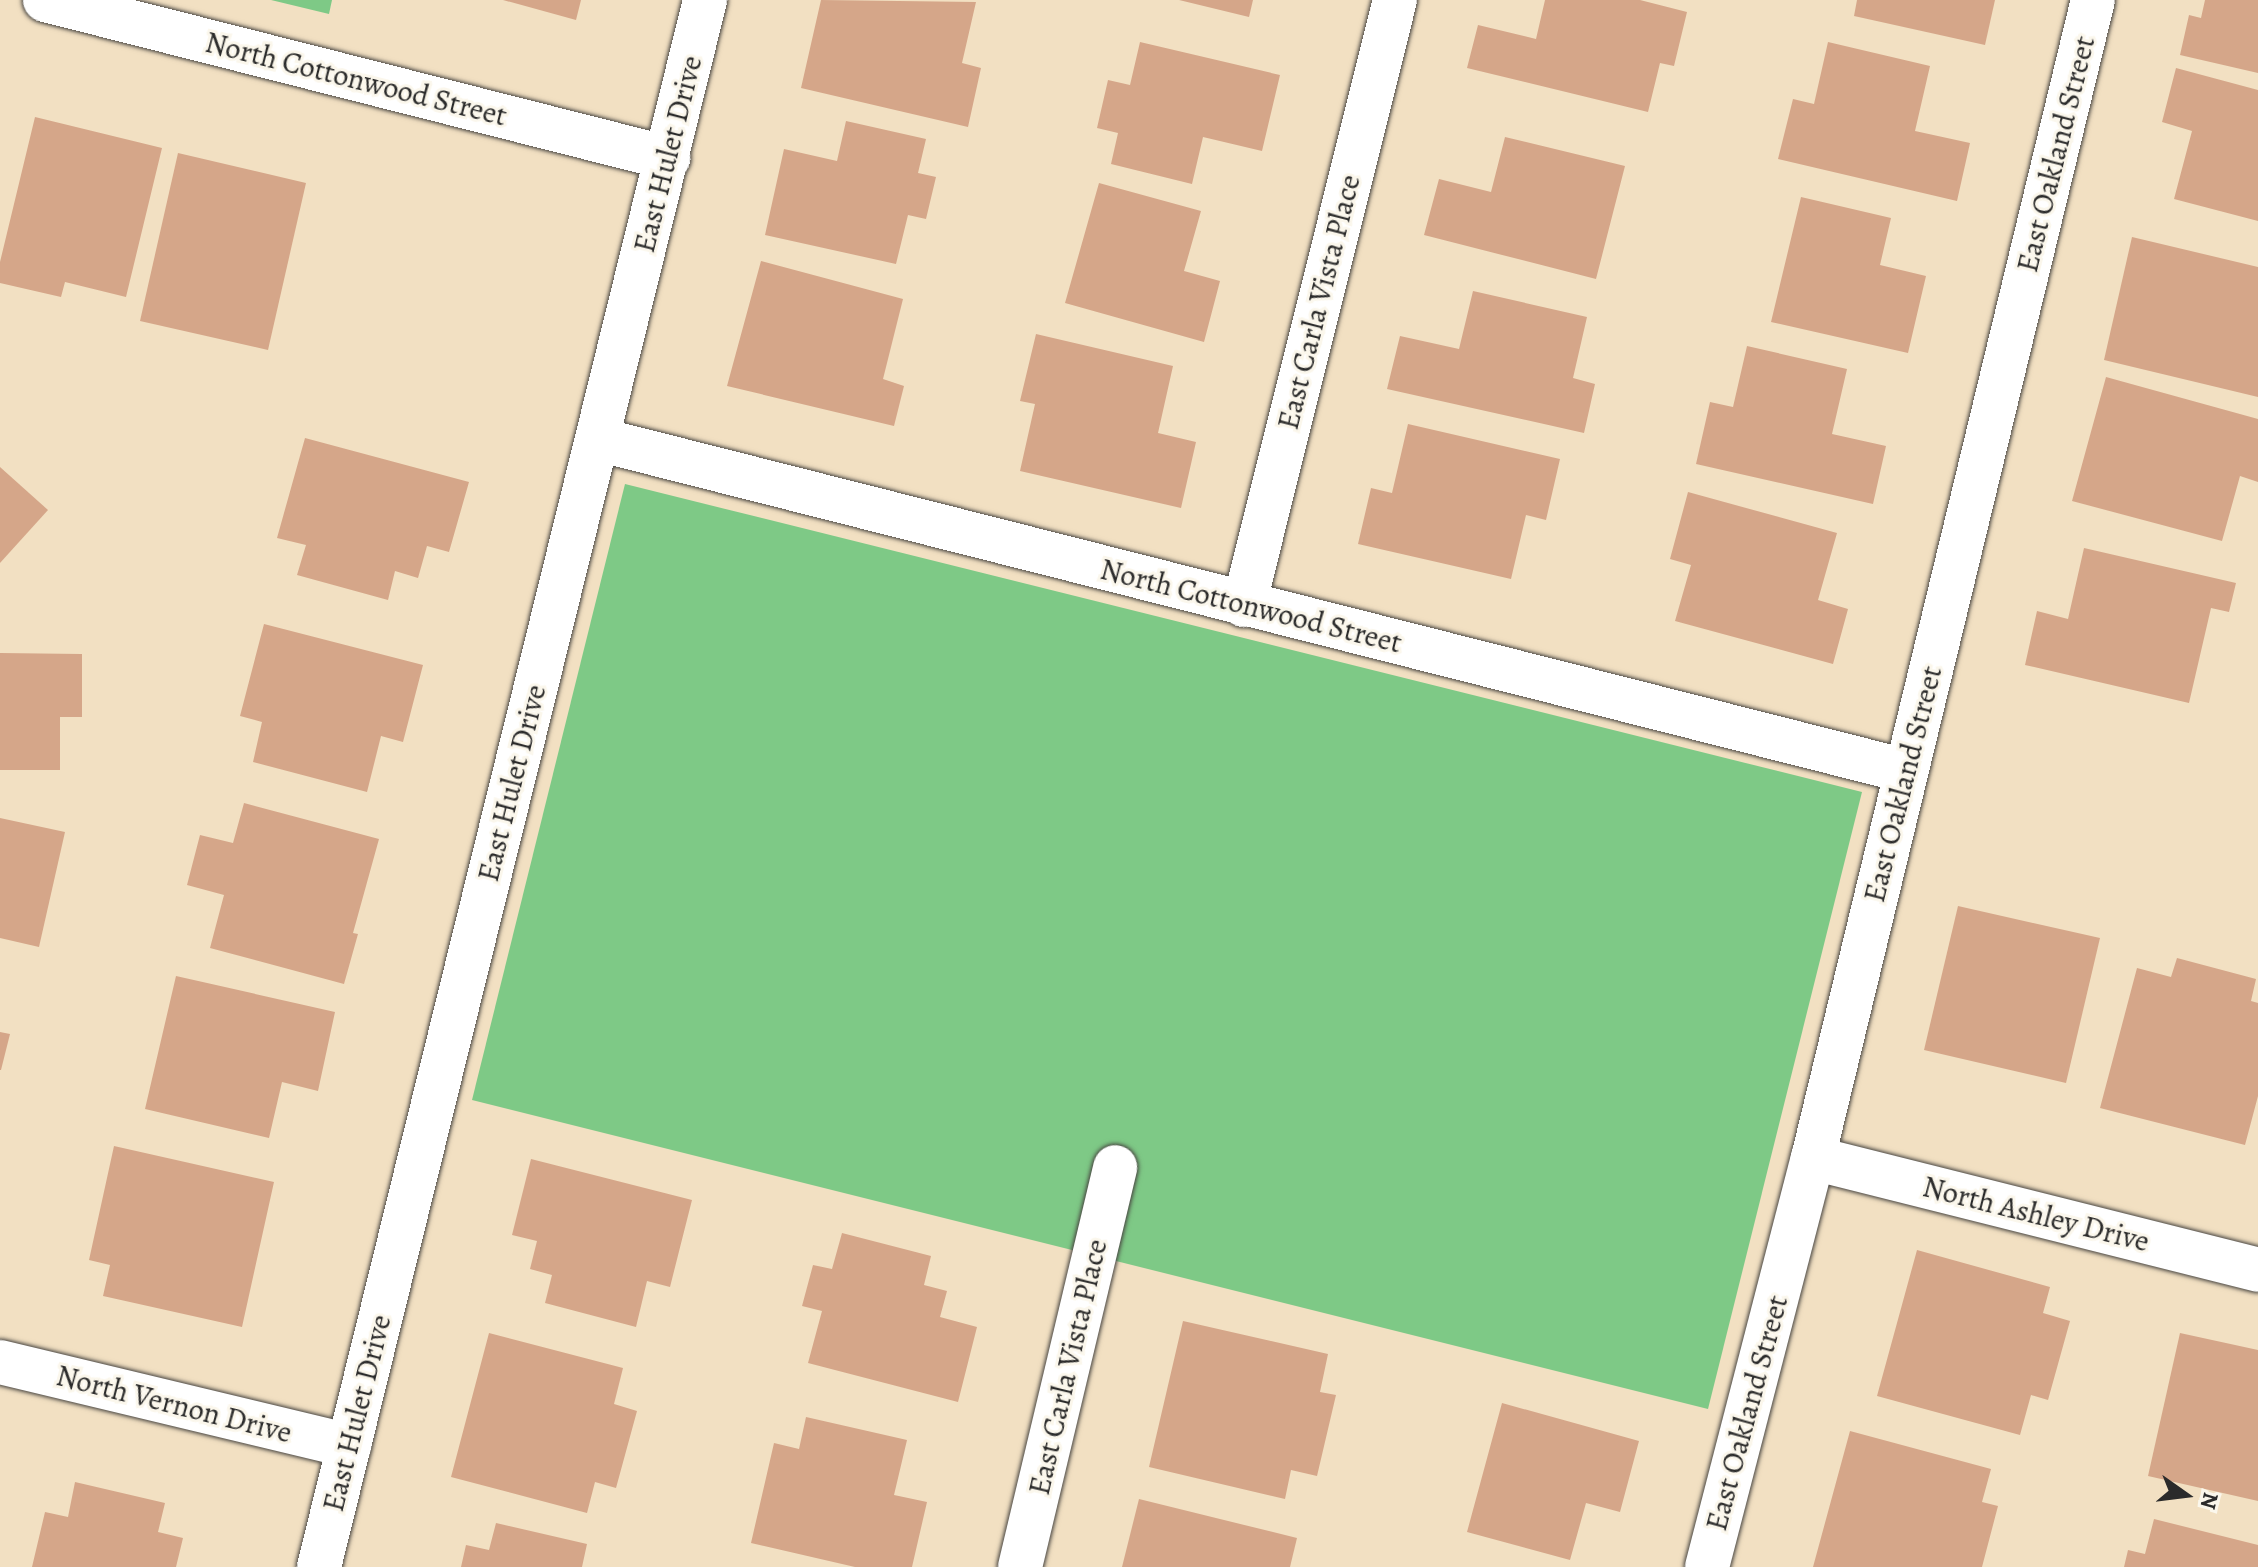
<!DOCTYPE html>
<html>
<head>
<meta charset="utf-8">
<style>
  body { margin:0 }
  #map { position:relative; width:2258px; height:1567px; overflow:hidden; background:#f2e0c2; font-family:Alegreya,serif }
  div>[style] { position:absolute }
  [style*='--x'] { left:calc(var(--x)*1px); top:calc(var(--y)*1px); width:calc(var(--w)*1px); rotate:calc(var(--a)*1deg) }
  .green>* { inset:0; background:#7ec986 }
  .building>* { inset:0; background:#d5a689 }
  .roads { filter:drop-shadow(0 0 2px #494642) drop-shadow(0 0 2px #494642) }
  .minor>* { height:44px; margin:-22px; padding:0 22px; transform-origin:22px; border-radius:22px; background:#fff }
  span { translate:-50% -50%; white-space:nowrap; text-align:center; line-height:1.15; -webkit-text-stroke:6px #fbf7ec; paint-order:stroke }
  .street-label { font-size:30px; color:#2b2b2b }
  .north { position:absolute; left:2146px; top:1455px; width:80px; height:80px; -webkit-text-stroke:6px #fbf7ec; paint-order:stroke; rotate:104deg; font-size:22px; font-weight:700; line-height:32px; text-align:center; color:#2b2b2b }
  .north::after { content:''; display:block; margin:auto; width:28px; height:36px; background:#2b2b2b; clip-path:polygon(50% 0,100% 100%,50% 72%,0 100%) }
</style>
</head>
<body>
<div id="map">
  <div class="green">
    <i style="clip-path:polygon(271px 0,332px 0,329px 14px)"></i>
    <i style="clip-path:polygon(625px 484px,1862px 792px,1708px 1409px,472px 1100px)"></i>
  </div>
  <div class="building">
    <i style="clip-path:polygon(503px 0,581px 0,576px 20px)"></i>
    <i style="clip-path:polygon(821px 0,976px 2px,962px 63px,981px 68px,968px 127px,801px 88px)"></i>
    <i style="clip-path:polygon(1179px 0,1253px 0,1249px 17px)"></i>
    <i style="clip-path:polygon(1545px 0,1640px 0,1687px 12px,1674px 66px,1660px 63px,1648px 112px,1467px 68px,1478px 25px,1536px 39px)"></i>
    <i style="clip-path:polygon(1857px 0,1995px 0,1985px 45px,1854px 16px)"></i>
    <i style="clip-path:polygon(2205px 0,2258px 0,2258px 73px,2180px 55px,2189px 15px,2201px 18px)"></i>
    <i style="clip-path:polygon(1140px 42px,1280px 75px,1262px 151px,1203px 137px,1192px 184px,1111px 164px,1118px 133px,1097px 128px,1108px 80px,1130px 85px)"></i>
    <i style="clip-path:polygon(1828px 42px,1930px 66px,1915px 131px,1970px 143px,1957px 201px,1778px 159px,1793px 99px,1814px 104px)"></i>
    <i style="clip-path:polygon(2176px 68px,2258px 90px,2258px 221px,2174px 199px,2192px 131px,2162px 122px)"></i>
    <i style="clip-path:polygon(35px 117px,162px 148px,126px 297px,65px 282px,61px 297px,0 283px,0 262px)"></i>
    <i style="clip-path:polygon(846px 121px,926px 139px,918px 173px,936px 177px,926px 219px,908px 215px,896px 264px,765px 235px,784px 149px,837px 161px)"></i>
    <i style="clip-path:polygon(1505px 137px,1625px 166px,1596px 279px,1424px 235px,1439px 179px,1491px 192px)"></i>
    <i style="clip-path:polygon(178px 153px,306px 183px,268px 350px,140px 321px)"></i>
    <i style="clip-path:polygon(1099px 183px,1201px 211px,1184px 271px,1220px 281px,1204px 342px,1065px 303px)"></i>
    <i style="clip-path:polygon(1801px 197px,1891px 218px,1880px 265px,1926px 276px,1908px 353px,1771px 322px)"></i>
    <i style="clip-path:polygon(2132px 237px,2258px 267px,2258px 397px,2104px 360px)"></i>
    <i style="clip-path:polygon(761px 261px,903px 299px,883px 379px,904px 386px,894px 426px,727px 386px)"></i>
    <i style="clip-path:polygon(1473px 291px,1587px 317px,1573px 378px,1595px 384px,1584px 433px,1387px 389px,1400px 336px,1459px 349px)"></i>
    <i style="clip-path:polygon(1036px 334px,1173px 366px,1158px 433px,1196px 442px,1181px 508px,1020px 471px,1035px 404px,1020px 401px)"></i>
    <i style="clip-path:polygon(1747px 346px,1847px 369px,1832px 434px,1886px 446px,1873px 504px,1696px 464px,1710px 402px,1733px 407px)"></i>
    <i style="clip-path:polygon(2106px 377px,2258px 419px,2258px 482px,2240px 476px,2222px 541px,2072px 501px)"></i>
    <i style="clip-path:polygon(1408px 424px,1560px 459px,1546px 520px,1526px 515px,1511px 579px,1358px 544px,1371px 488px,1392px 493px)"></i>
    <i style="clip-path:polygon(305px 438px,469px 482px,449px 552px,427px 546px,418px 578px,395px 571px,388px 600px,297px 575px,306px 545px,277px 538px)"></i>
    <i style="clip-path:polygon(0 467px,48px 510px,0 563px)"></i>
    <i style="clip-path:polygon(1688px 492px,1837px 533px,1818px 600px,1848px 609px,1833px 664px,1675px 621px,1691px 565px,1670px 559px)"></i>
    <i style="clip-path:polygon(2084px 548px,2236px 583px,2229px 612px,2211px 608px,2189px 703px,2025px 665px,2037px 611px,2068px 619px)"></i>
    <i style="clip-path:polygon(264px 624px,423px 665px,403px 742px,381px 736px,367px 792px,253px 762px,262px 722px,240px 716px)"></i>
    <i style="clip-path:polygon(0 653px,82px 654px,82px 717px,60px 717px,60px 770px,0 770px)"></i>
    <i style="clip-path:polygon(244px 803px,379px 839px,353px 933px,358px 934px,344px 984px,210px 948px,224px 895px,187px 885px,200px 835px,233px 843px)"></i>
    <i style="clip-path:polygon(0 818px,65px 832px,39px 947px,0 938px)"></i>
    <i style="clip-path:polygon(1958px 906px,2100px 938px,2066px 1083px,1924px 1050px)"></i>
    <i style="clip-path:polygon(2177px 958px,2256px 979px,2251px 1001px,2258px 1003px,2258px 1096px,2245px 1145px,2100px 1108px,2137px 968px,2171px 977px)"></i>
    <i style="clip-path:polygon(176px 976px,335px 1012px,318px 1091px,282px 1082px,269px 1138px,145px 1109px)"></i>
    <i style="clip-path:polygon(0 1032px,10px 1034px,1px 1070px,0 1070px)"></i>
    <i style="clip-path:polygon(114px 1146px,274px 1182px,242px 1327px,103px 1296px,110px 1265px,89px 1260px)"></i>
    <i style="clip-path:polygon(531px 1159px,692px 1200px,670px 1287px,647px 1281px,636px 1327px,545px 1303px,552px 1275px,530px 1269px,537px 1241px,512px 1235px)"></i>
    <i style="clip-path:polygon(842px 1233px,931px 1256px,924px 1285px,947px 1291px,940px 1317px,977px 1327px,958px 1402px,808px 1363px,822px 1311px,802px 1306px,813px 1265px,832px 1269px)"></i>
    <i style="clip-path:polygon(1917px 1250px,2050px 1287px,2043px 1313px,2070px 1321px,2048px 1400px,2031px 1395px,2020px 1435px,1877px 1396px)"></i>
    <i style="clip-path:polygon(1183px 1321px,1328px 1354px,1320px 1392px,1336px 1395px,1317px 1476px,1291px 1470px,1285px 1499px,1149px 1467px)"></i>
    <i style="clip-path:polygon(489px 1333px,623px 1368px,614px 1404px,637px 1411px,616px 1488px,595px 1482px,587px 1513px,451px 1477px)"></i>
    <i style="clip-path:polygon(2180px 1333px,2258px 1350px,2258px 1501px,2148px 1476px)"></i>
    <i style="clip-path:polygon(1502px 1403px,1639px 1441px,1620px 1512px,1586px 1503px,1570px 1560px,1467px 1532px)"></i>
    <i style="clip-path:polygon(806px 1417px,907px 1440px,894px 1495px,927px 1502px,912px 1567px,855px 1567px,751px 1543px,774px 1443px,799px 1449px)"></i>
    <i style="clip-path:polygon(1850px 1431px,1991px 1469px,1982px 1502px,1998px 1506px,1982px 1567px,1813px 1567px)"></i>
    <i style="clip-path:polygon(75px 1482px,165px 1503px,158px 1532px,183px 1538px,176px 1567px,32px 1567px,45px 1512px,68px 1517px)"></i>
    <i style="clip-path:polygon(1139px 1499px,1297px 1538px,1290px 1567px,1122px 1567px)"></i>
    <i style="clip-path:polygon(2154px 1519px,2258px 1545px,2258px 1567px,2124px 1567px,2128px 1550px,2145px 1554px)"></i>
    <i style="clip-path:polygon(496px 1523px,587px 1544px,582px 1567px,461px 1567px,466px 1545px,489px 1550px)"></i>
  </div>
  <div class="roads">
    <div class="minor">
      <i style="--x:45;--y:0;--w:643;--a:14.23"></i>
      <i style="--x:597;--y:439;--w:1350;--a:14.23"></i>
      <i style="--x:1244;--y:605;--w:624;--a:-75.99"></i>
      <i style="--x:1813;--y:1158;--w:459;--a:14.1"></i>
      <i style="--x:0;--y:1362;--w:359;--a:13.5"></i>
      <i style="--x:319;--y:1567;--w:1614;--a:-76.16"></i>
      <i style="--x:1020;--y:1567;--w:411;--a:-76.6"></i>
      <i style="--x:1707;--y:1567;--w:423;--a:-75.5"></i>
      <i style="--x:1813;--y:1158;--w:1191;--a:-76.41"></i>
    </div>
  </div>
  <div class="street-label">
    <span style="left:356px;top:79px;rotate:14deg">North Cottonwood Street</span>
    <span style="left:668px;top:154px;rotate:-76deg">East Hulet Drive</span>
    <span style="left:2056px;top:154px;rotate:-76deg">East Oakland Street</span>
    <span style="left:1319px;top:302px;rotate:-76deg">East Carla Vista Place</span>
    <span style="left:1251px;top:606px;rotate:14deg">North Cottonwood Street</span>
    <span style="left:512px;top:783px;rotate:-76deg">East Hulet Drive</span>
    <span style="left:1903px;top:784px;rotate:-76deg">East Oakland Street</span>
    <span style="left:2036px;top:1214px;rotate:14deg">North Ashley Drive</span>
    <span style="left:1068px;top:1367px;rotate:-77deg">East Carla Vista Place</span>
    <span style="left:174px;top:1404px;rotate:14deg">North Vernon Drive</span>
    <span style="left:357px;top:1413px;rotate:-76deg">East Hulet Drive</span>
    <span style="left:1747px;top:1413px;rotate:-75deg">East Oakland Street</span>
  </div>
  <div class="north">N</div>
</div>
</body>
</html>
